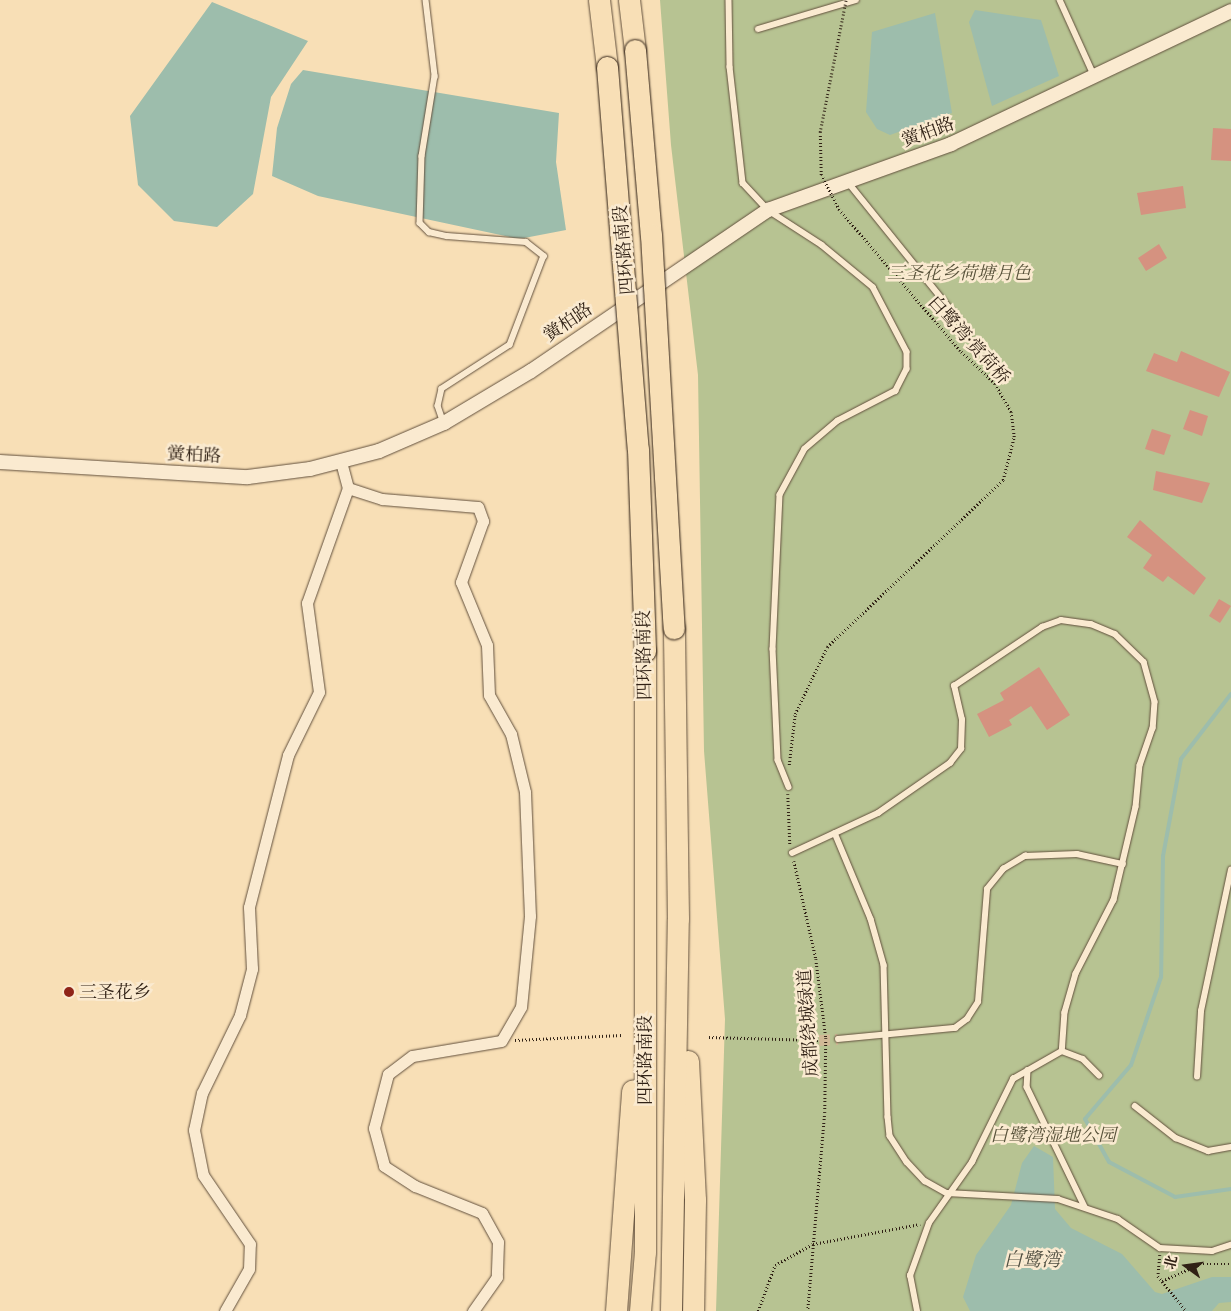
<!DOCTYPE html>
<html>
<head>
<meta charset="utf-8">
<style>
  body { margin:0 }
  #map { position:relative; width:1231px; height:1311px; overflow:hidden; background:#f8dfb6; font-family:"IM FELL Great Primer","Noto Serif SC",serif }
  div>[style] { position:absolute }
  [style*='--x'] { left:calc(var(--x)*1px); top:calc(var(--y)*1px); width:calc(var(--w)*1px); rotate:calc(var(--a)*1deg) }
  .green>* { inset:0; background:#b7c392 }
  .water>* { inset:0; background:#9dbdac }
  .stream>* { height:4px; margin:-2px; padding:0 2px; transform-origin:2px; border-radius:2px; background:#9dbdac }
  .building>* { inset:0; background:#d59280 }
  .minor-tunnel>* { height:11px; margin-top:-5.5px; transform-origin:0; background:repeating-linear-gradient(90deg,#d0b996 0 11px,transparent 0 16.5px) }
  .path>* { height:2.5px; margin-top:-1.25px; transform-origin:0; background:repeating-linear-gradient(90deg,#302115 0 1px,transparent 0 3.5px) }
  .roads { filter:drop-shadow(0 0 1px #62503d) drop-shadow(0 0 1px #62503d) }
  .service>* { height:5.5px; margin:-2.75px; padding:0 2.75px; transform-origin:2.75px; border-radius:2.75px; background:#faead0 }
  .minor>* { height:11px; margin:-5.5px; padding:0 5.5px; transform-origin:5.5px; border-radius:5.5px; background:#faead0 }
  .tertiary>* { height:14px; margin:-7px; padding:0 7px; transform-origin:7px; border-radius:7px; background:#faead0 }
  .motorway>* { height:21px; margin:-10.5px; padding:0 10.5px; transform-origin:10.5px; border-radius:10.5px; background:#f8dfb6 }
  .path-bridge>* { height:2.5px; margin-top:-1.25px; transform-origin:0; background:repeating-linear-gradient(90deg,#302115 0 1px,transparent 0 3.5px) }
  .bridges { filter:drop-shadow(0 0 1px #302115) drop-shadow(0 0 1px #302115) }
  .motorway-bridge>* { height:21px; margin:-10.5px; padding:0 10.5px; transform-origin:10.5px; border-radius:10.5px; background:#f8dfb6 }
  .dots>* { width:14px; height:14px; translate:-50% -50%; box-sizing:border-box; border:2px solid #faead0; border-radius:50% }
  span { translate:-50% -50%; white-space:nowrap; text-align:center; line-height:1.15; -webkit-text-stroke:5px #faead0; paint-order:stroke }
  .street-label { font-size:18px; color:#302115 }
  .park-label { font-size:18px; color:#58523a; font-style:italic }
  .poi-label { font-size:18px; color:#302115 }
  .left { translate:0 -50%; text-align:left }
  .water-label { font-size:19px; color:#515042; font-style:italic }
  .north { position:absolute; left:1161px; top:1241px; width:50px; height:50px; -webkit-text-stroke:4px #faead0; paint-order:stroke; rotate:284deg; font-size:14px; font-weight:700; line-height:20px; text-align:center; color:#302115 }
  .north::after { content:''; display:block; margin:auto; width:18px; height:22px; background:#302115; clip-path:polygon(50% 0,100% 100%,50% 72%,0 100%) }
</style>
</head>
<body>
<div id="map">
  <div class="green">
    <i style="clip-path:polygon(660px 0,1231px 0,1231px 1311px,716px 1311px,725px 1019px,704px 751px,698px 375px,671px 145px)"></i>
  </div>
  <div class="water">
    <i style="clip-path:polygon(212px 2px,308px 41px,271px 97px,253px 194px,217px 227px,174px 221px,138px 185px,130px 116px)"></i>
    <i style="clip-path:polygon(975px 10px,1041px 20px,1059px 76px,992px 106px,969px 22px)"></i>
    <i style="clip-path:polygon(935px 13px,952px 113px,890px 135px,877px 129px,866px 112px,872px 32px)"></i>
    <i style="clip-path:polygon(303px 70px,559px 113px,556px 162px,566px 230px,519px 239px,318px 196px,272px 176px,277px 128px,291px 84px)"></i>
    <i style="clip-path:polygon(1034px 1146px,1053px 1157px,1055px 1209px,1071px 1228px,1122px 1254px,1155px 1292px,1162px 1294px,1212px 1277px,1231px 1277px,1231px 1302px,1219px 1303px,1212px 1311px,970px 1311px,963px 1297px,976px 1255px,1011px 1205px,1022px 1163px)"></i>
  </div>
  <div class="stream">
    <i style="--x:1231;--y:694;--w:82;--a:127.6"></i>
    <i style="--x:1181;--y:759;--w:99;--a:100.5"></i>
    <i style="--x:1163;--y:856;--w:121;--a:90.9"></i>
    <i style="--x:1161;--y:977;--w:93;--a:108.8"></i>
    <i style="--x:1131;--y:1065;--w:71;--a:130.4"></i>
    <i style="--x:1085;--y:1119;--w:49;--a:60.8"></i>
    <i style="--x:1109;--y:1162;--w:75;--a:27.9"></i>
    <i style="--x:1175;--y:1197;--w:57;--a:-8.1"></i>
  </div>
  <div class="building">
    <i style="clip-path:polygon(1213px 128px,1231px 129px,1231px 161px,1211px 160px)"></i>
    <i style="clip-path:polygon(1183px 186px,1186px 208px,1141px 215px,1137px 193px)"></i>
    <i style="clip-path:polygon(1159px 244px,1167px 258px,1146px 271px,1138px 258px)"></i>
    <i style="clip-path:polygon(1181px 351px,1230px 372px,1219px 397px,1146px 371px,1154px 353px,1177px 362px)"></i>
    <i style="clip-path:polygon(1190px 410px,1208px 416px,1202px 436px,1183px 429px)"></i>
    <i style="clip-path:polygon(1152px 429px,1171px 435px,1164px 455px,1145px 449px)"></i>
    <i style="clip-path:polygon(1156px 471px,1210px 483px,1202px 503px,1153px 490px)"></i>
    <i style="clip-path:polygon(1140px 520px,1206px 578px,1194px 595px,1168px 576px,1163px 582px,1143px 568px,1152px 555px,1127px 537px)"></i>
    <i style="clip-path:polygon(1219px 599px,1231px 606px,1220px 623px,1209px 616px)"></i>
    <i style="clip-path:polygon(1039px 667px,1070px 715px,1047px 730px,1031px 706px,1009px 720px,1012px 725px,989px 737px,977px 714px,1004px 700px,1000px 693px)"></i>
  </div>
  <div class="minor-tunnel">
    <i style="--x:819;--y:1040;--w:19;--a:-3"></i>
  </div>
  <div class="path">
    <i style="--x:788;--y:794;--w:50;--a:87.7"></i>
    <i style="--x:794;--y:861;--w:100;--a:77.3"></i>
    <i style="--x:816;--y:959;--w:80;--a:82.8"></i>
    <i style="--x:826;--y:1038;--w:74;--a:90.8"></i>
    <i style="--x:825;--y:1112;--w:200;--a:94.9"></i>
    <i style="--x:709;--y:1037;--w:110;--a:1.6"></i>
    <i style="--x:515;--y:1040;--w:107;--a:-2.7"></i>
    <i style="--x:1160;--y:1255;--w:21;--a:95"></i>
    <i style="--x:1158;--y:1276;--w:45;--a:51.3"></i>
    <i style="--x:1162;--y:1281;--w:42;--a:-24.1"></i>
    <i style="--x:1200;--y:1264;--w:31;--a:0"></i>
    <i style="--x:758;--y:1311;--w:49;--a:-69.7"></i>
    <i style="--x:775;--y:1265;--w:43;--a:-28.9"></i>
    <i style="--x:813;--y:1244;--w:109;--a:-10.6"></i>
  </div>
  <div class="roads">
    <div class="service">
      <i style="--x:426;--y:0;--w:77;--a:83.2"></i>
      <i style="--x:435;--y:76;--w:81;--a:99.2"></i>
      <i style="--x:422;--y:156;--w:67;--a:91.7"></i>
      <i style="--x:420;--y:223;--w:13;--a:45"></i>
      <i style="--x:429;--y:232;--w:18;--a:13"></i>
      <i style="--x:447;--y:236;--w:79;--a:4.3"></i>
      <i style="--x:526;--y:242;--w:23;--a:38"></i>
      <i style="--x:544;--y:256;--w:95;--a:110.9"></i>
      <i style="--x:510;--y:345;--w:81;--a:147.1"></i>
      <i style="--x:442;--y:389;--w:17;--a:103"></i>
      <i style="--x:438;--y:406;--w:18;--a:71"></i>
      <i style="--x:729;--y:0;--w:67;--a:89.1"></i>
      <i style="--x:730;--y:67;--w:117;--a:83.6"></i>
      <i style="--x:743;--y:183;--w:37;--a:47"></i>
      <i style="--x:768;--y:210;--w:64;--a:32.9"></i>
      <i style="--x:822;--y:245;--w:66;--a:39.5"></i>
      <i style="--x:873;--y:287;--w:73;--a:62.4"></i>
      <i style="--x:907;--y:352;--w:17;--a:90"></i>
      <i style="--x:907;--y:369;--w:25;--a:117"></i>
      <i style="--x:896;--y:391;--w:65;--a:152.7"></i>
      <i style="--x:838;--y:421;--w:43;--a:139.7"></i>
      <i style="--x:805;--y:449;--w:52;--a:118.5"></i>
      <i style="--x:780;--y:495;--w:154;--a:92.6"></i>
      <i style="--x:773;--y:649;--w:111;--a:87.4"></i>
      <i style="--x:778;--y:760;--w:29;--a:68"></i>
      <i style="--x:1060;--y:0;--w:82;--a:65.6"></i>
      <i style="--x:758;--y:29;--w:102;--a:-16.5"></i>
      <i style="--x:848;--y:182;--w:194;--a:51.1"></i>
      <i style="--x:835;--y:833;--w:93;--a:67.3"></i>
      <i style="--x:871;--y:919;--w:48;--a:74.2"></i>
      <i style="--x:884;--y:965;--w:152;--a:88.5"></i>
      <i style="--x:888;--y:1117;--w:19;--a:84"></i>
      <i style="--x:890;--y:1136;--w:31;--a:57"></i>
      <i style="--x:907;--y:1162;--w:26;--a:47"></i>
      <i style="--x:925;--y:1181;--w:25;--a:29"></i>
      <i style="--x:947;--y:1193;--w:111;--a:3.1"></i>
      <i style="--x:1058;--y:1199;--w:63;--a:18.4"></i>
      <i style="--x:1118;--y:1219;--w:51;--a:34.6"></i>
      <i style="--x:1160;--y:1248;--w:52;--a:3.3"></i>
      <i style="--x:1212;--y:1251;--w:20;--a:-18"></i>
      <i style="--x:792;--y:853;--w:95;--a:-24.9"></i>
      <i style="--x:878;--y:813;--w:88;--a:-34.8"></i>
      <i style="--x:950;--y:763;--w:18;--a:-52"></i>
      <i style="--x:961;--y:749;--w:29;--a:-88"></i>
      <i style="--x:962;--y:720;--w:35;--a:-103"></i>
      <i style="--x:954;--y:686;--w:106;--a:-33.8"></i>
      <i style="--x:1042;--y:627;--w:20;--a:-20"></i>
      <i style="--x:1061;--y:620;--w:30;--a:8"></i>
      <i style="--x:1091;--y:624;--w:26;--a:23"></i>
      <i style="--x:1115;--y:634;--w:40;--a:44"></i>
      <i style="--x:1144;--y:662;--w:41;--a:74.6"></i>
      <i style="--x:1155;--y:702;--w:26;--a:94"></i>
      <i style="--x:1153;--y:728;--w:39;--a:109"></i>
      <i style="--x:1140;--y:765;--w:42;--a:95.4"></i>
      <i style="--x:1136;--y:807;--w:96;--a:103.3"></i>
      <i style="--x:1114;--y:900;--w:83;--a:117.2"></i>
      <i style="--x:1076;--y:974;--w:40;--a:106"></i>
      <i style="--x:1065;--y:1012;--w:39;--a:94"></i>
      <i style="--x:838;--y:1039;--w:118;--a:-5.4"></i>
      <i style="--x:955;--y:1028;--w:15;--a:-37"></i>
      <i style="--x:967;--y:1019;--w:20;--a:-57"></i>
      <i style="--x:978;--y:1002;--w:113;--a:-85.4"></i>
      <i style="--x:987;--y:889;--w:26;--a:-51"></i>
      <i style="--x:1003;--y:869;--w:26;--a:-31"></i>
      <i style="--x:1025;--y:856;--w:52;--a:-2.2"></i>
      <i style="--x:1077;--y:854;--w:47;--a:12.3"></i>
      <i style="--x:1028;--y:1070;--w:17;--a:93"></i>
      <i style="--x:1027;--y:1087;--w:133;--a:64.2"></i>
      <i style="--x:1197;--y:1077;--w:66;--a:-86.5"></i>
      <i style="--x:1201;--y:1011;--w:144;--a:-78"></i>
      <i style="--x:1135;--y:1106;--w:52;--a:38"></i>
      <i style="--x:1176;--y:1138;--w:35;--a:22"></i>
      <i style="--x:1208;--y:1151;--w:23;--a:-10"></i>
      <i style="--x:917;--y:1311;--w:36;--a:-101"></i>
      <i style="--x:910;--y:1276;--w:56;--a:-70.3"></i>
      <i style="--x:929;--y:1223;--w:75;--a:-54.8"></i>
      <i style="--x:972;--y:1162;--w:93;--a:-63.7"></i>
      <i style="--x:1013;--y:1079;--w:56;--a:-29.7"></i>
      <i style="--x:1062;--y:1051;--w:22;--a:21"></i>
      <i style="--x:1083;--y:1059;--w:23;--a:45"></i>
    </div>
    <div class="minor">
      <i style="--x:348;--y:488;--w:36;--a:18"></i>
      <i style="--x:382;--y:499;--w:96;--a:4.8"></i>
      <i style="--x:478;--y:507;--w:15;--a:70"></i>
      <i style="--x:483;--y:521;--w:65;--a:109.8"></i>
      <i style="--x:461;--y:582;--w:68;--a:67.6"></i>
      <i style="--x:487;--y:645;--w:50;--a:87.7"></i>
      <i style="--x:489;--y:695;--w:45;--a:60.6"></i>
      <i style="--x:511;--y:734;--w:60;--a:76.4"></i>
      <i style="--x:525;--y:792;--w:124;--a:87.7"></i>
      <i style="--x:530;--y:916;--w:91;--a:95.6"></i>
      <i style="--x:521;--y:1007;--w:39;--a:120"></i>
      <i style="--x:501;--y:1041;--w:90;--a:170.4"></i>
      <i style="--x:412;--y:1056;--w:30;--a:143"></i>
      <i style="--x:388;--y:1074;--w:56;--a:104.5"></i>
      <i style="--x:374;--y:1128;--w:39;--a:75"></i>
      <i style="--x:384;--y:1166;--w:37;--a:33"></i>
      <i style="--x:415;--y:1186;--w:72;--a:21.9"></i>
      <i style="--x:482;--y:1213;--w:33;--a:61"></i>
      <i style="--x:498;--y:1242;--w:35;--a:92"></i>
      <i style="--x:497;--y:1277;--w:42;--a:125.2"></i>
      <i style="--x:225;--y:1311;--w:48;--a:-60.3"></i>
      <i style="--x:249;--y:1269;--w:25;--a:-88"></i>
      <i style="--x:250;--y:1244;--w:83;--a:-124.3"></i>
      <i style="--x:203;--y:1175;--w:46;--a:-101.3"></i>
      <i style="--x:194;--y:1130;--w:38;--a:-78"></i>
      <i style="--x:202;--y:1093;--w:87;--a:-64"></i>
      <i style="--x:240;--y:1015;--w:48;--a:-75.4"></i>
      <i style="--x:252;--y:969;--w:62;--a:-92.8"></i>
      <i style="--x:249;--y:907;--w:157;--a:-75.6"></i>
      <i style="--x:288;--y:755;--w:70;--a:-63.8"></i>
      <i style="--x:319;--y:692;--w:90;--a:-97.7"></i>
      <i style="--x:307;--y:603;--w:122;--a:-70.4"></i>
      <i style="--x:348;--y:488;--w:28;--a:-105"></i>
    </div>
    <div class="tertiary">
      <i style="--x:0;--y:462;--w:248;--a:3.5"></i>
      <i style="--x:248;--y:477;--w:63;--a:-7.4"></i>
      <i style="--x:310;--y:469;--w:71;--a:-14.6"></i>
      <i style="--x:379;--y:451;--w:71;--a:-23.3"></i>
      <i style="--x:444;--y:423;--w:101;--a:-30.9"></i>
      <i style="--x:531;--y:371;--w:287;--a:-34.2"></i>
      <i style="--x:768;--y:210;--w:195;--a:-19.8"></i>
      <i style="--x:951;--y:144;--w:310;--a:-25.4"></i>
    </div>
    <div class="motorway">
      <i style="--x:599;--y:0;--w:67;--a:83.2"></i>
      <i style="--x:629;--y:0;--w:50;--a:83.2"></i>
      <i style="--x:688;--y:1061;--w:139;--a:87.1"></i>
      <i style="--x:695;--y:1200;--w:111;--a:91"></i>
      <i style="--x:616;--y:1311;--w:221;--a:-85.8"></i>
      <i style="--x:640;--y:1311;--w:59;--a:-85.2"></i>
      <i style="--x:645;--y:1252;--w:601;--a:-90"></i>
      <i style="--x:671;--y:1311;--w:392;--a:-89"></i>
      <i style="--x:678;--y:919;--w:291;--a:-90.8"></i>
    </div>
  </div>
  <div class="path-bridge">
    <i style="--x:789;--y:765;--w:51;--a:-83.3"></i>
    <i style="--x:795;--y:714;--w:74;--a:-64.5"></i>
    <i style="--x:827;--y:647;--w:243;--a:-43.5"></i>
    <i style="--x:1003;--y:480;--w:44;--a:-75.7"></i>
    <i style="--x:1014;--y:437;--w:25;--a:-97"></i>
    <i style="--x:1011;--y:412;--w:32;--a:-120"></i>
    <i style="--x:995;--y:384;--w:48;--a:-136.7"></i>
    <i style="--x:960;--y:351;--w:186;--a:-130.6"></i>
    <i style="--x:839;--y:210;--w:39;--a:-117"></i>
    <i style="--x:821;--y:175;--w:43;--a:-91.3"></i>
    <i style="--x:820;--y:132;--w:135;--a:-78.9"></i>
  </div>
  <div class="bridges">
    <div class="motorway-bridge">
      <i style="--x:635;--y:50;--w:186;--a:85.1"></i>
      <i style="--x:651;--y:235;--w:394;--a:86.7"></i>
      <i style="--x:607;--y:67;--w:383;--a:85.4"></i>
      <i style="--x:638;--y:449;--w:202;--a:88"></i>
    </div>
  </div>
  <div class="dots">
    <i style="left:69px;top:992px;background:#8f2418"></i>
  </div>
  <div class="street-label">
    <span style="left:928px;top:132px;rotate:-20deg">黉柏路</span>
    <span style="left:624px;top:250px;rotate:-95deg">四环路南段</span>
    <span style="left:568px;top:322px;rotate:-34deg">黉柏路</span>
    <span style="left:969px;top:340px;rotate:48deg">白鹭湾·赏荷桥</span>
    <span style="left:194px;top:455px;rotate:3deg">黉柏路</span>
    <span style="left:644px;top:655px;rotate:-91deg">四环路南段</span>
    <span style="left:808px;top:1023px;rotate:-94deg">成都绕城绿道</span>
    <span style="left:645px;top:1060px;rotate:-90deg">四环路南段</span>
  </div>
  <div class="park-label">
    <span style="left:959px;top:273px">三圣花乡荷塘月色</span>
    <span style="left:1053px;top:1135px">白鹭湾湿地公园</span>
  </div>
  <div class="poi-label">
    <span class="left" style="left:79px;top:992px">三圣花乡</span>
  </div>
  <div class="water-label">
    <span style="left:1032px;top:1260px">白鹭湾</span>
  </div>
  <div class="north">北</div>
</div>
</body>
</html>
